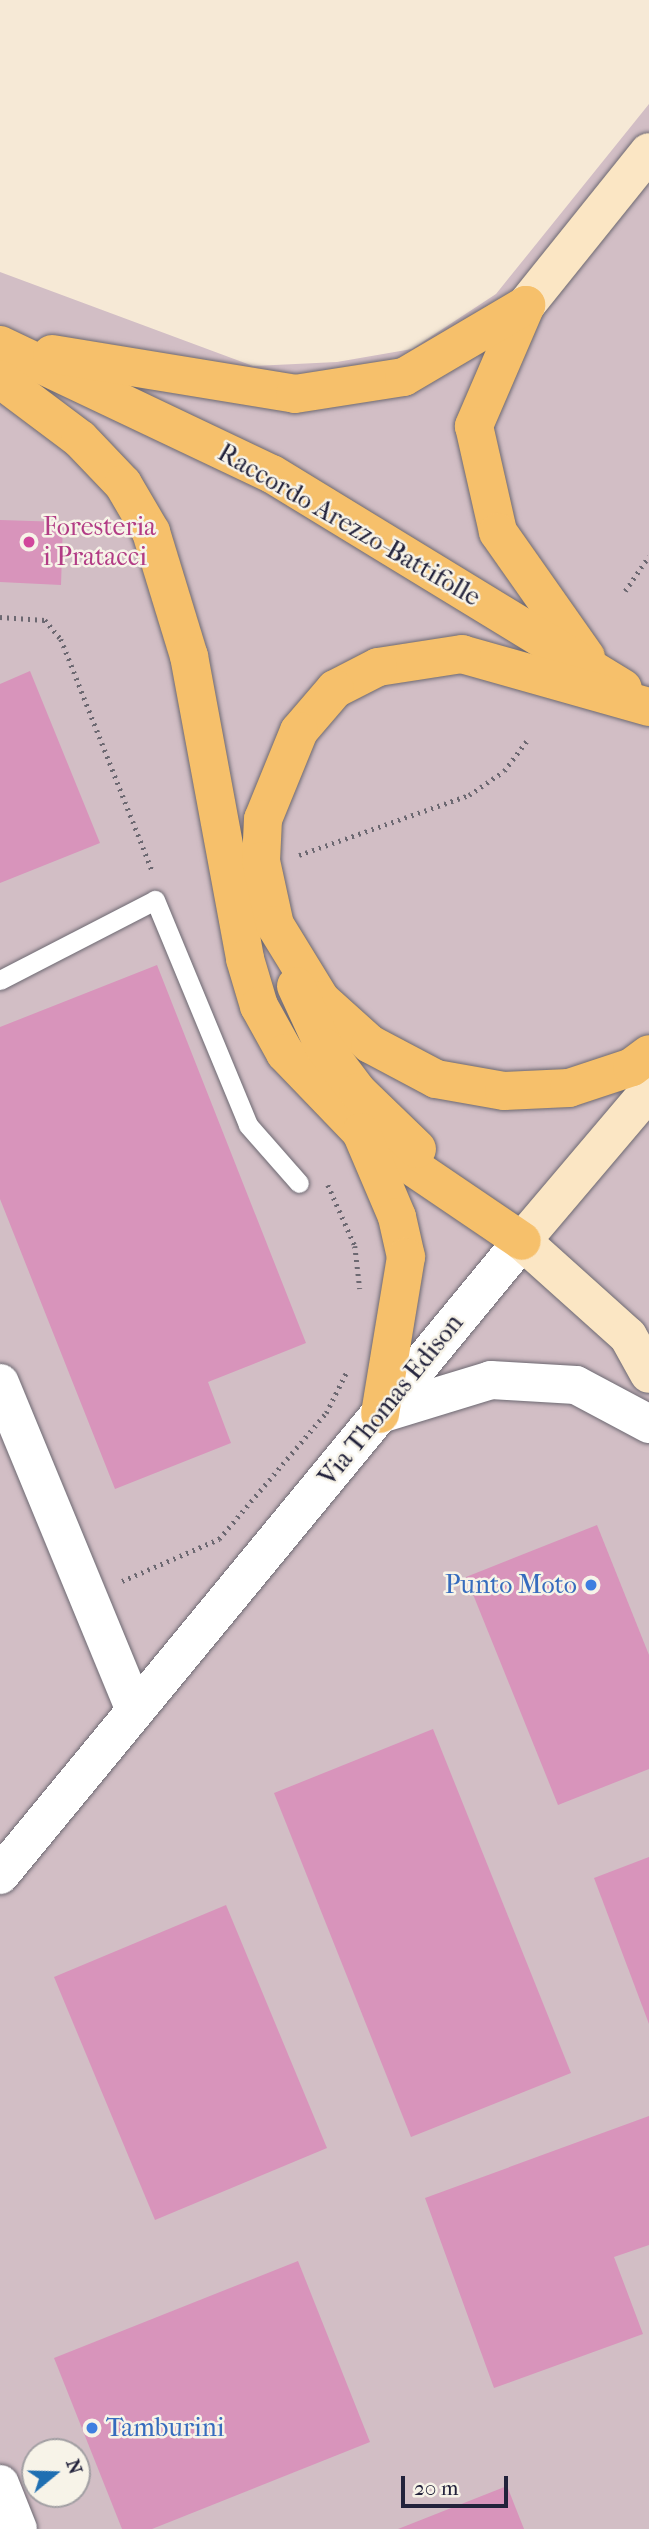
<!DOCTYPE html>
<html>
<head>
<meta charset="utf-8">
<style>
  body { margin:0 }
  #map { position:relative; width:649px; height:2529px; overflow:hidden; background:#f6e9d6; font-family:"IM FELL French Canon",serif }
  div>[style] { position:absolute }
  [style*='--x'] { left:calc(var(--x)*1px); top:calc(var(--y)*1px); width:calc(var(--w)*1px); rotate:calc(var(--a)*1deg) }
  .industrial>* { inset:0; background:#d2bec5 }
  .building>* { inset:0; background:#d894bb }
  .path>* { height:4.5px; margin-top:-2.25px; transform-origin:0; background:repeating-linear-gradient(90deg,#6c6871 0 2px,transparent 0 7px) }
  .roads { filter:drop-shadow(0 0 2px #6c6871) drop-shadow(0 0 2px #6c6871) }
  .lane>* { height:19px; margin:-9.5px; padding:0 9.5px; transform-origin:9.5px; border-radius:9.5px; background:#fff }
  .street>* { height:38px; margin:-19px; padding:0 19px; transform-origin:19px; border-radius:19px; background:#fff }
  .secondary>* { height:38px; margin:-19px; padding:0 19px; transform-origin:19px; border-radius:19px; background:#fbe6c4 }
  .primary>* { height:38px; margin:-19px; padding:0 19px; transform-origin:19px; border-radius:19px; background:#f6c06b }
  .dots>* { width:19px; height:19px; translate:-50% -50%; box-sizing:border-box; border:4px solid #f7f3e8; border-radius:50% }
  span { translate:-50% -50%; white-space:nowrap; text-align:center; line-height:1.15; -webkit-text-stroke:5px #f7f3e8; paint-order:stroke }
  .street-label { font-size:26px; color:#22223b }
  .hotel-label { font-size:26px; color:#b23c85 }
  .left { translate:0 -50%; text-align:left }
  .shop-label { font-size:26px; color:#366cbe }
  .right { translate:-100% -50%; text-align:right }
  .north { position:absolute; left:21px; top:2438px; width:70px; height:70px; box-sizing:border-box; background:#f7f3e8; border:2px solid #a29fa3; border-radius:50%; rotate:71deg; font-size:19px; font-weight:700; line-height:28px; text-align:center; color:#22223b }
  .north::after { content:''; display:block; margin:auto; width:24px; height:32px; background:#1f6fb2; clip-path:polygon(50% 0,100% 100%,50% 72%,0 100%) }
  .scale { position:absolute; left:401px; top:2476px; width:107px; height:32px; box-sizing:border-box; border:4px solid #22223b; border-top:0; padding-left:9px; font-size:21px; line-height:24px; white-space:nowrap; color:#22223b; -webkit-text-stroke:5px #f7f3e8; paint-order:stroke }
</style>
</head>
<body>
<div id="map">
  <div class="industrial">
    <i style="clip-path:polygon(evenodd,649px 104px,649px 2529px,0 2529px,0 272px,253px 366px,337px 362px,412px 349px,496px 294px,649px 104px,35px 2452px,77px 2452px,77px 2494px,35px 2494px,35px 2452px)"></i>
  </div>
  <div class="building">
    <i style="clip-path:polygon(0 520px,63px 522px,61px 585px,0 582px)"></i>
    <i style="clip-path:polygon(30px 671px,100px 843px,0 883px,0 684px)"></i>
    <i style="clip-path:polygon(157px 965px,306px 1343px,208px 1382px,231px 1443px,115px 1489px,0 1199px,0 1027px)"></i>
    <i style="clip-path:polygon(597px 1525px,649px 1655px,649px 1769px,558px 1805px,466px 1577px)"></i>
    <i style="clip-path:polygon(433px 1729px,571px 2073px,411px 2137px,274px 1793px)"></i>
    <i style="clip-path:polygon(649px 1857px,649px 2024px,594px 1878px)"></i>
    <i style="clip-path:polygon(226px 1905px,327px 2148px,155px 2220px,54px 1977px)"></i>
    <i style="clip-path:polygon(649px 2116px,649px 2245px,614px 2257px,643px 2334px,494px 2388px,425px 2198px)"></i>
    <i style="clip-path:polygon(298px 2261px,370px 2442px,152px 2529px,122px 2529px,54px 2358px)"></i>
    <i style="clip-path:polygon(507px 2486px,524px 2529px,398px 2529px)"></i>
  </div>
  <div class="path">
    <i style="--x:625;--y:591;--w:42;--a:-55.6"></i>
    <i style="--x:0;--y:617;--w:45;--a:3.8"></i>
    <i style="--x:45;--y:620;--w:25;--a:50"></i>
    <i style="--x:61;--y:639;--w:251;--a:68.5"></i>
    <i style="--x:299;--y:855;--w:180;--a:-19.4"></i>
    <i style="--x:469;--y:795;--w:42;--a:-34.4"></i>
    <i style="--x:504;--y:771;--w:39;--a:-53"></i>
    <i style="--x:328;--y:1185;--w:67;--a:66.1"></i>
    <i style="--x:355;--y:1246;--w:43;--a:83.4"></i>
    <i style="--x:122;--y:1581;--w:106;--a:-23.4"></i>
    <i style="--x:219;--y:1539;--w:165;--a:-49.7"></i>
    <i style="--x:326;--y:1413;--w:45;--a:-63.4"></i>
  </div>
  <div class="roads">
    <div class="lane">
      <i style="--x:0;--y:980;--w:174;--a:-27.3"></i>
      <i style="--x:155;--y:900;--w:243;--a:67.5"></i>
      <i style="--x:248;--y:1125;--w:77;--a:48.7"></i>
    </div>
    <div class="street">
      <i style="--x:0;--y:1383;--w:354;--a:67.6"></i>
      <i style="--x:380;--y:1414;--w:116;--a:-17"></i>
      <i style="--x:491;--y:1380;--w:85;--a:3.4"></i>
      <i style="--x:576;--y:1385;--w:83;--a:28.1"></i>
      <i style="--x:0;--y:1875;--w:821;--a:-50.53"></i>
      <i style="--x:0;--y:2484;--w:48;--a:68.2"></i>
    </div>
    <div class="secondary">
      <i style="--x:526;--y:305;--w:196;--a:-51.2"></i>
      <i style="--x:649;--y:1091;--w:197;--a:130.3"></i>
      <i style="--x:522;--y:1241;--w:142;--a:41.9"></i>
      <i style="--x:628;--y:1336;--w:43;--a:61.1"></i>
    </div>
    <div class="primary">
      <i style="--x:526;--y:305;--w:132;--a:113.3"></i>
      <i style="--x:474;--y:426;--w:109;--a:77.2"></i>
      <i style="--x:498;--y:532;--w:153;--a:54.9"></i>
      <i style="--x:0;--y:345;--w:301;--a:25.4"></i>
      <i style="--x:272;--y:474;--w:411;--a:31.4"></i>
      <i style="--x:52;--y:354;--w:246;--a:9.3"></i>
      <i style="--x:295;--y:394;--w:110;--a:-8.9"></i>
      <i style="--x:404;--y:377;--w:142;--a:-30.5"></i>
      <i style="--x:0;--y:379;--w:100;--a:36.9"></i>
      <i style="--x:80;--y:439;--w:62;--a:46.3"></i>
      <i style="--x:123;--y:484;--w:56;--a:59.7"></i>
      <i style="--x:151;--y:532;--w:130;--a:73"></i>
      <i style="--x:189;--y:656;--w:308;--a:79.5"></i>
      <i style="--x:245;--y:959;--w:49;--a:73.4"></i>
      <i style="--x:259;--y:1006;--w:54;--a:61"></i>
      <i style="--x:285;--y:1053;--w:110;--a:46.1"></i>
      <i style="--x:361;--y:1132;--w:194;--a:34.1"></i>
      <i style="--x:649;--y:707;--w:194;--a:-164.2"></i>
      <i style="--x:462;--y:654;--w:85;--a:171.2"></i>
      <i style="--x:378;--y:667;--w:48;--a:152.9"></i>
      <i style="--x:335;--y:689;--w:55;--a:130.6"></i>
      <i style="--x:299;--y:731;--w:95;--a:112.2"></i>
      <i style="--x:263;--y:819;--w:42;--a:92.7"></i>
      <i style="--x:261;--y:861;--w:66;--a:77.7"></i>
      <i style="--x:275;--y:925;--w:88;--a:58.5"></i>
      <i style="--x:321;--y:1000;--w:66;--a:41.9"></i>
      <i style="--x:370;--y:1044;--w:75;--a:27.9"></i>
      <i style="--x:436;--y:1079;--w:69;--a:10"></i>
      <i style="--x:504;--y:1091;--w:65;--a:-2.6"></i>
      <i style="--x:569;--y:1088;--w:66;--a:-18.4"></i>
      <i style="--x:632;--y:1067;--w:21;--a:-37"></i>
      <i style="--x:296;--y:986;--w:67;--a:65.3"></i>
      <i style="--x:324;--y:1047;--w:56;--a:52.9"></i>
      <i style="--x:358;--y:1092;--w:82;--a:44"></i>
      <i style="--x:361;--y:1132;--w:92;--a:67"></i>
      <i style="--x:397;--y:1217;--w:41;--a:77.3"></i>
      <i style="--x:406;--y:1257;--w:159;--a:99.4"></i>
    </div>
  </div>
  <div class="dots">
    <i style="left:29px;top:542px;background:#d1479c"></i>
    <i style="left:591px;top:1585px;background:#3f7fe0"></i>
    <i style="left:92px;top:2428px;background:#3f7fe0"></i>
  </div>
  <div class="street-label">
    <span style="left:349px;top:525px;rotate:30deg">Raccordo Arezzo-Battifolle</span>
    <span style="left:391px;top:1400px;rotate:-51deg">Via Thomas Edison</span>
  </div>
  <div class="hotel-label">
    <span class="left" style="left:43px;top:542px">Foresteria<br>i Pratacci</span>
  </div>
  <div class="shop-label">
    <span class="right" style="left:577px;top:1585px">Punto Moto</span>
    <span class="left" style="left:106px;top:2428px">Tamburini</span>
  </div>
  <div class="north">N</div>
  <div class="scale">20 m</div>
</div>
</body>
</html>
